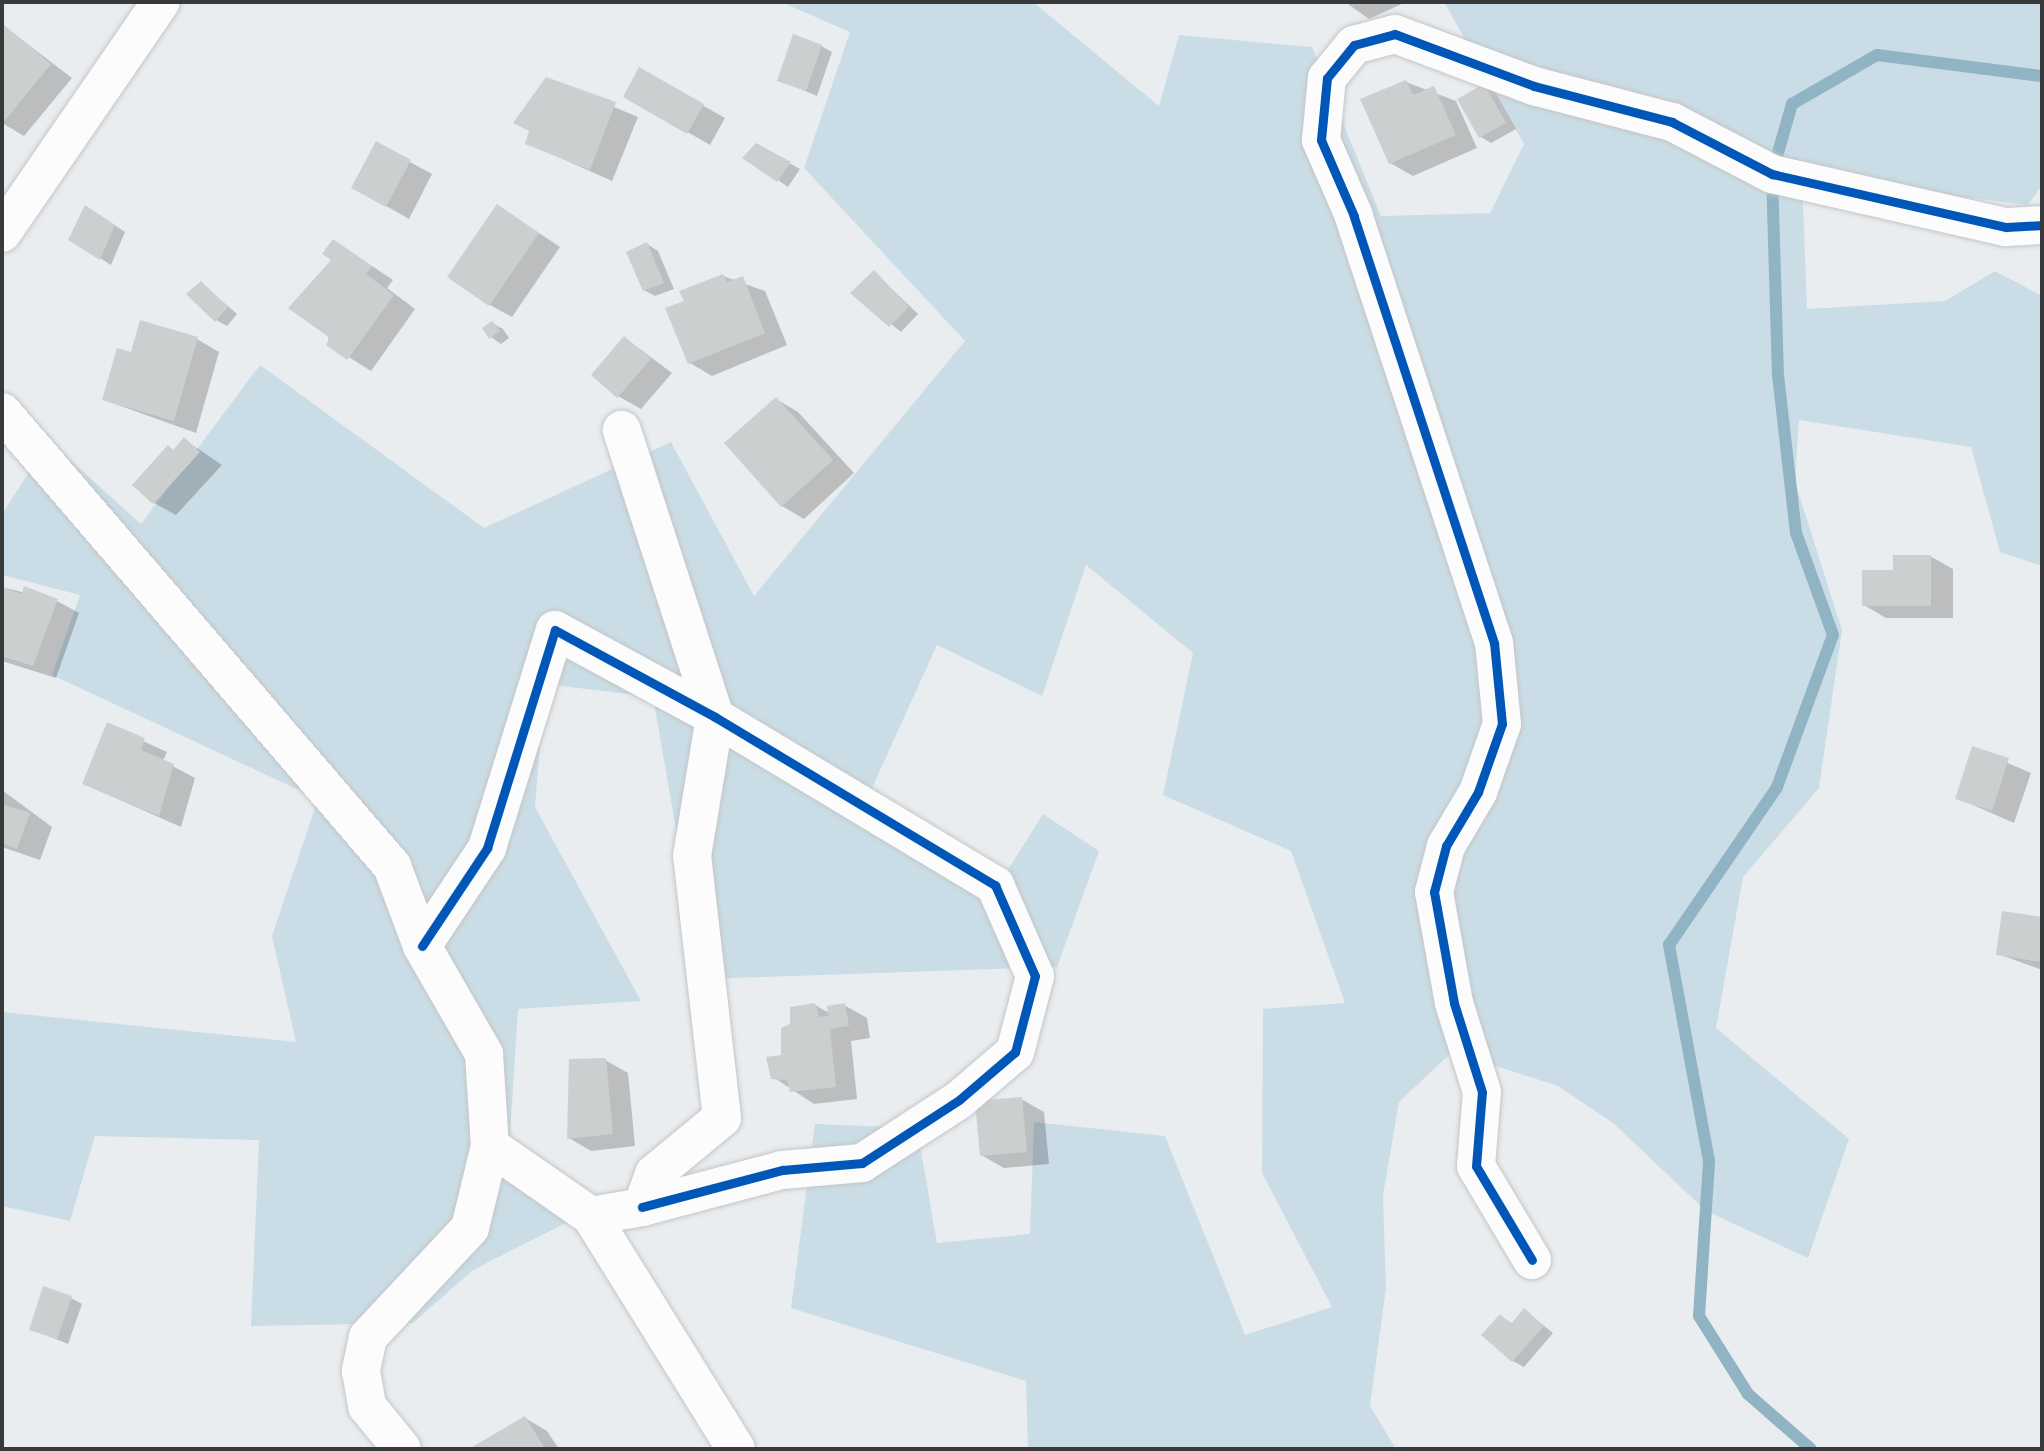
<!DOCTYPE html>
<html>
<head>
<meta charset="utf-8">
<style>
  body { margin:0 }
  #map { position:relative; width:2044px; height:1451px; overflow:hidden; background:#eaedef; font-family:Karla,sans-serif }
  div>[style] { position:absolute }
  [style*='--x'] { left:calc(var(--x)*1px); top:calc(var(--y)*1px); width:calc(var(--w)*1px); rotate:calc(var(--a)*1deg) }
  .green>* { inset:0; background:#cadde6 }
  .shadow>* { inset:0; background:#0003 }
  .stream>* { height:12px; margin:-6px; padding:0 6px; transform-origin:6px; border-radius:6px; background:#90b4c4 }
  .building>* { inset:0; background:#cccfd0 }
  .roads { filter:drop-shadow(0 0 2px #c4c5c7) drop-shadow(0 0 2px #c4c5c7) }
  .street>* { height:38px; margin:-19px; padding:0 19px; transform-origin:19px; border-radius:19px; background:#fcfcfd }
  .cycleway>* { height:9px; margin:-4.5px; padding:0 4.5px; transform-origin:4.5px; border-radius:4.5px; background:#0057b8 }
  span { translate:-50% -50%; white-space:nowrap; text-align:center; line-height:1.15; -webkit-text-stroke:6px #fff; paint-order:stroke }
  .frame { position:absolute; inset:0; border:4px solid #37393a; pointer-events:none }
</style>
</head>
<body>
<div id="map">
  <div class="green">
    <i style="clip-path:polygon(781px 2px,1033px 2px,1159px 106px,1179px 35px,1312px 47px,1381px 216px,1490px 213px,1524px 144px,1444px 2px,2042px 2px,2042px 185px,2028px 205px,1802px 177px,1807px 309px,1945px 301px,1995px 271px,2042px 296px,2042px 566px,2000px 552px,1971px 447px,1799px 420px,1795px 482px,1842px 630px,1819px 788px,1743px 877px,1716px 1028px,1849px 1139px,1808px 1258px,1706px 1211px,1613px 1123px,1558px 1086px,1452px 1052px,1399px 1102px,1383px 1195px,1386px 1288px,1370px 1406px,1396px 1449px,1028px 1449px,1026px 1381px,791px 1308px,815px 1124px,917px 1128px,937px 1243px,1030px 1234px,1034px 1122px,1165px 1136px,1245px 1335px,1332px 1307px,1262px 1173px,1263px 1009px,1345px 1003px,1291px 851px,1163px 795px,1193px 653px,1086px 565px,1042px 696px,937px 645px,872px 788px,1004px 876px,1043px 814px,1099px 851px,1057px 967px,702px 979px,653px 697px,545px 684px,535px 807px,641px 1001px,518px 1009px,509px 1149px,566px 1223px,473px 1270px,413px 1323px,251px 1326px,259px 1140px,95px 1136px,70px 1221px,2px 1206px,2px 1012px,296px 1042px,272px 936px,318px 799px,52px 675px,80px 595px,2px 575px,2px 514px,49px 441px,141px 524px,260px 365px,484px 528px,671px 442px,754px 596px,965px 341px,804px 168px,850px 32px)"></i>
  </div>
  <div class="shadow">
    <i style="clip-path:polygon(1345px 2px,1406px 2px,1369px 19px)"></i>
    <i style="clip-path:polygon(5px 27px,72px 78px,24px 136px,2px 123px)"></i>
    <i style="clip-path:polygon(821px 46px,832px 52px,817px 96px,779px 80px)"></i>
    <i style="clip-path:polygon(640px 70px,725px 118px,710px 145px,625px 96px)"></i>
    <i style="clip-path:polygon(547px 79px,638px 117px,612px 181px,527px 143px)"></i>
    <i style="clip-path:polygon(1406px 82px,1456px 101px,1477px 148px,1413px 176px,1390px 163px)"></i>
    <i style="clip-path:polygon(1484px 86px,1495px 92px,1516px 129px,1491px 143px,1481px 137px)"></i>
    <i style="clip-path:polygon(757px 145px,800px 169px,788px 187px,778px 180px)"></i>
    <i style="clip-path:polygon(410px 162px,432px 174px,409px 219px,353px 187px)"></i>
    <i style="clip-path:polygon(498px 206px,560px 247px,512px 317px,490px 305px)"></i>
    <i style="clip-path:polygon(96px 213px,125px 232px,111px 265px,70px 239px)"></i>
    <i style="clip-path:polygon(334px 241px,393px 280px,387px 288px,415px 309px,371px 371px,328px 344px)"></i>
    <i style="clip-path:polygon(647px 244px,658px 251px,674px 289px,655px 296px,644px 290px)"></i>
    <i style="clip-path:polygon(874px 272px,918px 314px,901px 332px,853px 293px)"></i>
    <i style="clip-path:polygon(723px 276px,765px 291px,787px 345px,712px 376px,690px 363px,686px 302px)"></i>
    <i style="clip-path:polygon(201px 283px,237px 314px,227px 326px,216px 320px)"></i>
    <i style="clip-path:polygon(492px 323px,503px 329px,509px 338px,501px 344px,491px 337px)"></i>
    <i style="clip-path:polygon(625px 338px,672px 373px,641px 409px,618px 396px)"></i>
    <i style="clip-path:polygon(197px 339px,219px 352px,196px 433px,104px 400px,132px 354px)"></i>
    <i style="clip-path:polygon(776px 399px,798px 412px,854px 473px,804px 519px,782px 506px)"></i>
    <i style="clip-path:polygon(185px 440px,222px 465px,176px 515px,154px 503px,168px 447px,175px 451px)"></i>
    <i style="clip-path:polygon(1930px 556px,1953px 569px,1953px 618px,1886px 618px,1864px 605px)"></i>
    <i style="clip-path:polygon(2px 587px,57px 601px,79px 613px,56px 678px,2px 661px)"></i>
    <i style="clip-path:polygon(108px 725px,167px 752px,163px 761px,195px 778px,181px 827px,84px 784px)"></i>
    <i style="clip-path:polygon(1973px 748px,2031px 773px,2014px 823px,1957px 798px)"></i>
    <i style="clip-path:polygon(2px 790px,52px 827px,40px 860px,2px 847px)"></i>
    <i style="clip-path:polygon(2004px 913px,2042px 919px,2042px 970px,1998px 954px)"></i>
    <i style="clip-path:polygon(815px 1005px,829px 1013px,844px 1005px,867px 1018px,870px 1038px,851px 1041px,857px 1099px,814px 1104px,773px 1077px,792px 1026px)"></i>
    <i style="clip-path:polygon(605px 1060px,628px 1073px,635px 1146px,591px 1151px,569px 1138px)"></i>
    <i style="clip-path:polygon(1021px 1099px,1044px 1112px,1049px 1164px,1004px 1168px,981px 1155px)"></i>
    <i style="clip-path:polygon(71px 1298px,82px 1304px,68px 1344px,31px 1329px)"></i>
    <i style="clip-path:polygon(1525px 1311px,1553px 1333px,1524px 1367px,1513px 1361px,1500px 1316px,1513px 1324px)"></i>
    <i style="clip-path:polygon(525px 1418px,547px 1431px,559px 1449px,473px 1449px)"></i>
  </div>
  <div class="stream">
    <i style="--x:1811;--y:1449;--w:84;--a:-138.9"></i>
    <i style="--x:1748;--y:1394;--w:92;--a:-122.1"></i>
    <i style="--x:1699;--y:1316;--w:155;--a:-86.3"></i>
    <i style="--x:1709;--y:1161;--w:220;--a:-100.5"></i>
    <i style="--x:1669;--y:945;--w:191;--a:-55.6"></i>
    <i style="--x:1777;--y:787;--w:162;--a:-69.8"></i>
    <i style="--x:1833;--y:635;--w:109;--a:-109.9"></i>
    <i style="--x:1796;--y:533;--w:158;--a:-96.5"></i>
    <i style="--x:1778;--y:376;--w:202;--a:-91.7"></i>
    <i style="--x:1772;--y:174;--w:73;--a:-74.1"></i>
    <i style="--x:1792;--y:104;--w:98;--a:-30"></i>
    <i style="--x:1877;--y:55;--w:166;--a:7.3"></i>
  </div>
  <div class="building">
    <i style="clip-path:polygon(4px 25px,51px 64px,2px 124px,2px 28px)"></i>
    <i style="clip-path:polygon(793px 34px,822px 45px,806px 91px,777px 81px)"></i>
    <i style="clip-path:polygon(639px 67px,704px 104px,687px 134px,623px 97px)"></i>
    <i style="clip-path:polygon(546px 77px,616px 102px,590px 170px,525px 144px,529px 131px,513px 123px)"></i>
    <i style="clip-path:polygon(1406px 80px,1413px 95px,1434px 86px,1456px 135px,1389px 164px,1360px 99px)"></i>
    <i style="clip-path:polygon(1484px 84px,1506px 123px,1479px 138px,1457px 99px)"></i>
    <i style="clip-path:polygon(376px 141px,411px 160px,386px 207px,351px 188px)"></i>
    <i style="clip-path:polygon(756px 143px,791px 162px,777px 182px,742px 158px)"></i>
    <i style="clip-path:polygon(497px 204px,539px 233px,489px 306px,447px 277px)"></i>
    <i style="clip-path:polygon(85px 205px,115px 225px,100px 260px,68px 240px)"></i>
    <i style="clip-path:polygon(333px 239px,372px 266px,366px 274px,394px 295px,347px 360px,326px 345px,330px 338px,288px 308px,331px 260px,322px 254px)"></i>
    <i style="clip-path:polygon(647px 242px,664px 283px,643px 291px,626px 252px)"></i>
    <i style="clip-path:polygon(874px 270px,909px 307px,889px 327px,850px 293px)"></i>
    <i style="clip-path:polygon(723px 274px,727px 282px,743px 276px,765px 333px,688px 364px,665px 308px,684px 301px,679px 291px)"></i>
    <i style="clip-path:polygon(201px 281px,228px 307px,215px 322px,186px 294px)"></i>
    <i style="clip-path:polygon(140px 320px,198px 337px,174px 421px,102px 400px,117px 348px,131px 352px)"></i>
    <i style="clip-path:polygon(492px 321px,500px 331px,489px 339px,482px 328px)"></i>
    <i style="clip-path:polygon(624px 336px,651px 359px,617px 398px,591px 375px)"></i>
    <i style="clip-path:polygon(776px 397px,833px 460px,781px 507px,724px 443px)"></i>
    <i style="clip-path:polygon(184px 437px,200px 452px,153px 504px,132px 485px,168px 445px,173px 450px)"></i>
    <i style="clip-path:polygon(1893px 555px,1931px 555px,1931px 606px,1862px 606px,1862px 570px,1893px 570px)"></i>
    <i style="clip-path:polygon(24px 586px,58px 599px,33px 666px,2px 656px,2px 587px,22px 594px)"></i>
    <i style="clip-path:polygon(107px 722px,145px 738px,141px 750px,174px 764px,159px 816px,82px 784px)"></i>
    <i style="clip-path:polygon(1972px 746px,2009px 758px,1992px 811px,1955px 799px)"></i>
    <i style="clip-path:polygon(2px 804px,30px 813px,17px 849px,2px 843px)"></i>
    <i style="clip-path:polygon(2002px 911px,2042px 917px,2042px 962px,1996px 955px)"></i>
    <i style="clip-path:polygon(815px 1003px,819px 1017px,828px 1016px,827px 1006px,845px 1003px,849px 1026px,830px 1029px,836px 1087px,790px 1092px,787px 1080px,771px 1079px,766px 1057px,781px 1055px,781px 1028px,790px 1024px,790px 1007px)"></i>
    <i style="clip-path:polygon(606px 1058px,613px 1134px,567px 1139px,569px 1059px)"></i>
    <i style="clip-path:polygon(1022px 1097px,1027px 1152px,980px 1156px,975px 1101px)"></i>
    <i style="clip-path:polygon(43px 1286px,72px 1296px,57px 1339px,29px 1330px)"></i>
    <i style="clip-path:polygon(1524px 1308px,1544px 1326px,1512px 1362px,1481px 1335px,1500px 1314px,1511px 1324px)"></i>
    <i style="clip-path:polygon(525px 1416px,545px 1449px,469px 1449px)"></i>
  </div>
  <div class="roads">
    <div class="street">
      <i style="--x:2;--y:233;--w:280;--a:-55.5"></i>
      <i style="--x:2;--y:412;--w:599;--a:49.34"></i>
      <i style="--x:392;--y:866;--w:85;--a:69.4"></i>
      <i style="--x:422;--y:946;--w:125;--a:60.1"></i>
      <i style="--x:484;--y:1054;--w:92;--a:86.3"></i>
      <i style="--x:490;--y:1146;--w:84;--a:103.7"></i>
      <i style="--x:470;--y:1228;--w:149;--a:133.1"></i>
      <i style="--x:368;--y:1337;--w:35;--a:102"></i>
      <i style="--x:361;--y:1371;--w:36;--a:80"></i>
      <i style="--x:367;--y:1406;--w:55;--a:50.9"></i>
      <i style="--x:422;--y:946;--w:118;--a:-56.4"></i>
      <i style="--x:487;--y:848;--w:228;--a:-72.7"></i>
      <i style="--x:555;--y:630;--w:182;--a:28.5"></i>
      <i style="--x:715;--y:717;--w:327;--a:31"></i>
      <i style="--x:995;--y:885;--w:99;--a:66.3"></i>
      <i style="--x:1035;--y:976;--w:79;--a:104.7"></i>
      <i style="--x:1015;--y:1052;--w:74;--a:139.4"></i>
      <i style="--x:959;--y:1100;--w:116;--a:147"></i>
      <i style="--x:862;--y:1163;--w:80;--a:175"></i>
      <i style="--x:782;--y:1170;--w:145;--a:165.2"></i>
      <i style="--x:490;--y:1146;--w:123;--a:34.7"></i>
      <i style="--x:591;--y:1216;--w:274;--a:58.1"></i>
      <i style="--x:591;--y:1216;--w:52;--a:-10"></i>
      <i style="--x:642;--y:1207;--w:35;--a:-70"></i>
      <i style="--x:654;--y:1174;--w:88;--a:-39.5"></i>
      <i style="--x:722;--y:1118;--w:264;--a:-96.5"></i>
      <i style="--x:692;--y:856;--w:141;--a:-80.6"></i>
      <i style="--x:715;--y:717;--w:302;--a:-108"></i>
      <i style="--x:1532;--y:1260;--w:109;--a:-120.8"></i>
      <i style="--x:1476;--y:1166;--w:74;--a:-85.4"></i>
      <i style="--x:1482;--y:1092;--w:93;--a:-107.5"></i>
      <i style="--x:1454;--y:1003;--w:113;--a:-100.2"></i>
      <i style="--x:1434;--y:892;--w:48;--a:-75.4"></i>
      <i style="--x:1446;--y:846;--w:63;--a:-59.3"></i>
      <i style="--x:1478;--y:792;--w:72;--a:-70.6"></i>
      <i style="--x:1502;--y:724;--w:81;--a:-95.6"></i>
      <i style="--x:1494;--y:643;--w:449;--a:-108.2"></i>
      <i style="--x:1354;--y:216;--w:83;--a:-113.5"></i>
      <i style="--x:1321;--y:140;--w:62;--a:-84.5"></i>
      <i style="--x:1327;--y:78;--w:43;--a:-50.7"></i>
      <i style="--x:1354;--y:45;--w:42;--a:-15"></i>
      <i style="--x:1395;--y:34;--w:148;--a:20.5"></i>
      <i style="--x:1534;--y:86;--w:143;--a:14.6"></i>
      <i style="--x:1672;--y:122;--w:113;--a:27.5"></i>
      <i style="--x:1772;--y:174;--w:240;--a:12.8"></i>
      <i style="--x:2006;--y:227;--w:36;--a:-3"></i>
    </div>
  </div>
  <div class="cycleway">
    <i style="--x:422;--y:946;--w:118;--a:-56.4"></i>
    <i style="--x:487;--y:848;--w:228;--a:-72.7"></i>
    <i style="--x:555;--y:630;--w:182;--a:28.5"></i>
    <i style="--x:715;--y:717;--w:327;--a:31"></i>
    <i style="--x:995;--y:885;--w:99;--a:66.3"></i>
    <i style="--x:1035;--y:976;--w:79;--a:104.7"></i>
    <i style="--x:1015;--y:1052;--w:74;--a:139.4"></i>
    <i style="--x:959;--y:1100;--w:116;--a:147"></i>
    <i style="--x:862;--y:1163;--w:80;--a:175"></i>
    <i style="--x:782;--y:1170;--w:145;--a:165.2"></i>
    <i style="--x:1532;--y:1260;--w:109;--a:-120.8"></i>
    <i style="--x:1476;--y:1166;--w:74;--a:-85.4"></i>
    <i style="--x:1482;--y:1092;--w:93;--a:-107.5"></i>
    <i style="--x:1454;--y:1003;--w:113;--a:-100.2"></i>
    <i style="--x:1434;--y:892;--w:48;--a:-75.4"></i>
    <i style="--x:1446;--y:846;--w:63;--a:-59.3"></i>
    <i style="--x:1478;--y:792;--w:72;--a:-70.6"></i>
    <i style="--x:1502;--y:724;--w:81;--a:-95.6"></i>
    <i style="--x:1494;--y:643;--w:449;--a:-108.2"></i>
    <i style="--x:1354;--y:216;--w:83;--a:-113.5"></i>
    <i style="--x:1321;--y:140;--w:62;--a:-84.5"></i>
    <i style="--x:1327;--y:78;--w:43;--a:-50.7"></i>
    <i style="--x:1354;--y:45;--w:42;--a:-15"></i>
    <i style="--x:1395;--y:34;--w:148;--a:20.5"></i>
    <i style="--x:1534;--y:86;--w:143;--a:14.6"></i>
    <i style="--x:1672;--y:122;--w:113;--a:27.5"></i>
    <i style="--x:1772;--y:174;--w:240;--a:12.8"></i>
    <i style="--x:2006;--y:227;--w:36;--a:-3"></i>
  </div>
  <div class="frame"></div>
</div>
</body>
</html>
